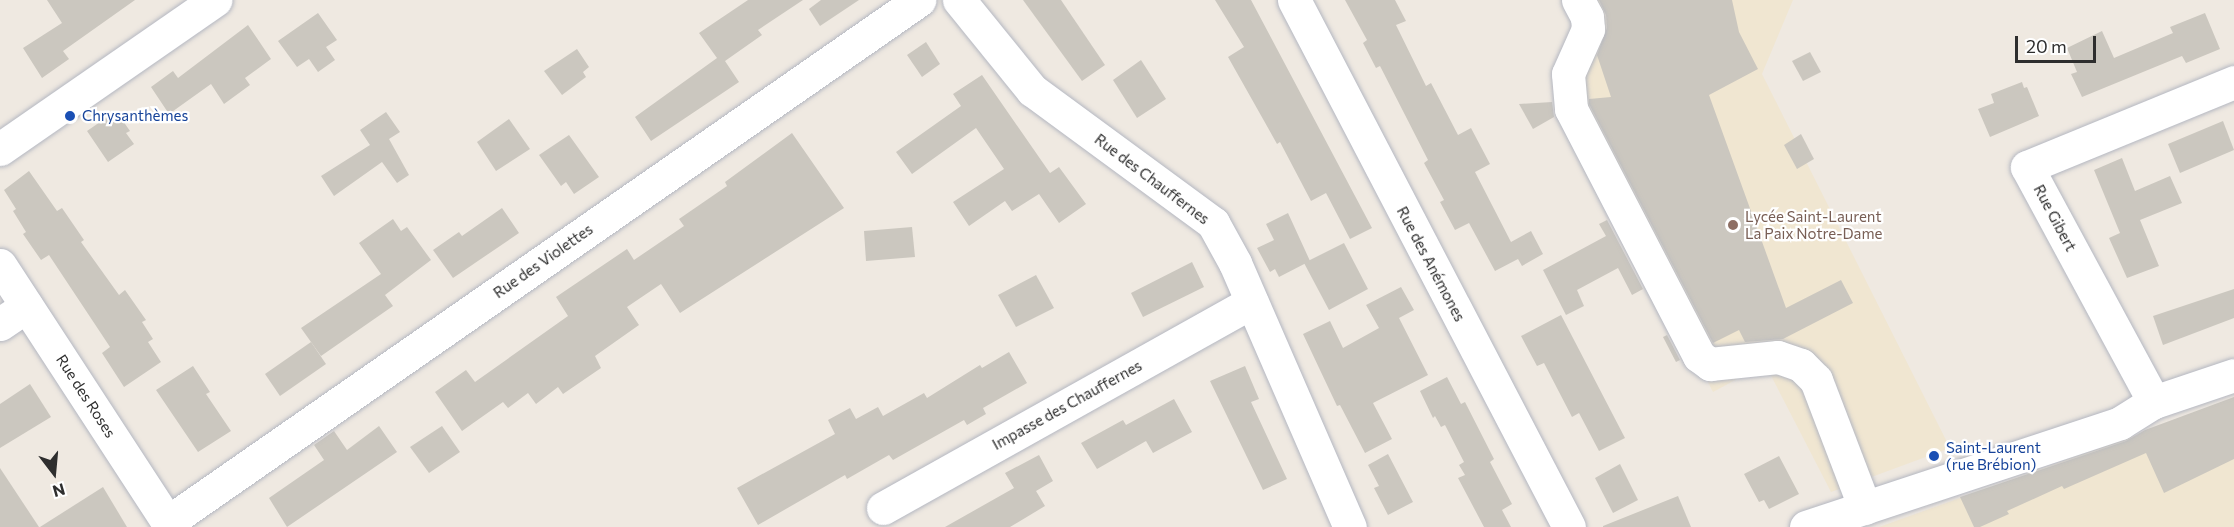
<!DOCTYPE html>
<html>
<head>
<meta charset="utf-8">
<style>
  body { margin:0 }
  #map { position:relative; width:2234px; height:527px; overflow:hidden; background:#efe9e1; font-family:Commissioner,sans-serif }
  div>[style] { position:absolute }
  [style*='--x'] { left:calc(var(--x)*1px); top:calc(var(--y)*1px); width:calc(var(--w)*1px); rotate:calc(var(--a)*1deg) }
  .education>* { inset:0; background:#f0e6d1 }
  .building>* { inset:0; background:#cbc7bf }
  .roads { filter:drop-shadow(0 0 2px #b4b7c1) drop-shadow(0 0 2px #b4b7c1) }
  .minor>* { height:33px; margin:-16.5px; padding:0 16.5px; transform-origin:16.5px; border-radius:16.5px; background:#fff }
  .dots>* { width:16px; height:16px; translate:-50% -50%; box-sizing:border-box; border:3px solid #fff; border-radius:50% }
  span { translate:-50% -50%; white-space:nowrap; text-align:center; line-height:1.15; -webkit-text-stroke:4.5px #fff; paint-order:stroke }
  .transit-label { font-size:15px; color:#164399 }
  .left { translate:0 -50%; text-align:left }
  .street-label { font-size:15px; color:#2e2e2e }
  .education-label { font-size:15px; color:#785e54 }
  .north { position:absolute; left:24px; top:443px; width:60px; height:60px; -webkit-text-stroke:4px #fff; paint-order:stroke; rotate:164deg; font-size:16px; font-weight:700; line-height:24px; text-align:center; color:#2e2e2e }
  .north::after { content:''; display:block; margin:auto; width:21px; height:27px; background:#2e2e2e; clip-path:polygon(50% 0,100% 100%,50% 72%,0 100%) }
  .scale { position:absolute; left:2015px; top:36px; width:81px; height:27px; box-sizing:border-box; border:3px solid #2e2e2e; border-top:0; padding-left:8px; font-size:18px; line-height:21px; white-space:nowrap; color:#2e2e2e; -webkit-text-stroke:4px #fff; paint-order:stroke }
</style>
</head>
<body>
<div id="map">
  <div class="education">
    <i style="clip-path:polygon(1574px 0,1793px 0,1762px 74px,1950px 448px,1831px 492px,1765px 364px,1713px 392px,1557px 86px,1584px 17px)"></i>
    <i style="clip-path:polygon(2234px 400px,2234px 527px,1879px 527px,1893px 522px)"></i>
  </div>
  <div class="building">
    <i style="clip-path:polygon(47px 0,135px 0,63px 51px,69px 59px,42px 78px,23px 48px,62px 23px)"></i>
    <i style="clip-path:polygon(748px 0,803px 0,758px 30px,762px 35px,725px 61px,739px 82px,651px 141px,635px 117px,717px 58px,699px 33px)"></i>
    <i style="clip-path:polygon(821px 0,859px 0,820px 26px,809px 9px)"></i>
    <i style="clip-path:polygon(1023px 0,1061px 0,1105px 65px,1082px 81px)"></i>
    <i style="clip-path:polygon(1215px 0,1251px 0,1372px 228px,1350px 239px,1326px 193px,1311px 201px,1280px 142px,1277px 144px,1228px 57px,1244px 47px)"></i>
    <i style="clip-path:polygon(1345px 0,1395px 0,1406px 21px,1396px 25px,1426px 86px,1431px 83px,1458px 135px,1471px 128px,1490px 164px,1475px 172px,1511px 242px,1531px 231px,1543px 254px,1522px 266px,1518px 259px,1495px 271px,1469px 223px,1455px 230px,1440px 202px,1444px 200px,1424px 163px,1428px 160px,1380px 66px,1376px 68px,1363px 43px,1367px 40px)"></i>
    <i style="clip-path:polygon(1599px 0,1732px 0,1739px 32px,1758px 69px,1709px 95px,1786px 308px,1841px 280px,1853px 303px,1783px 339px,1745px 342px,1739px 330px,1713px 343px,1589px 104px,1589px 99px,1611px 97px,1597px 55px,1607px 28px,1606px 15px)"></i>
    <i style="clip-path:polygon(318px 13px,337px 40px,326px 47px,335px 60px,318px 72px,309px 59px,297px 67px,278px 41px)"></i>
    <i style="clip-path:polygon(2205px 13px,2220px 49px,2186px 63px,2182px 56px,2082px 97px,2071px 74px,2077px 72px,2067px 48px,2102px 31px,2114px 58px,2173px 33px,2170px 27px)"></i>
    <i style="clip-path:polygon(248px 25px,271px 59px,245px 78px,250px 85px,224px 104px,211px 84px,169px 114px,151px 87px,173px 71px,178px 78px)"></i>
    <i style="clip-path:polygon(926px 42px,940px 64px,922px 77px,907px 55px)"></i>
    <i style="clip-path:polygon(577px 49px,589px 67px,583px 72px,586px 77px,562px 95px,544px 71px)"></i>
    <i style="clip-path:polygon(1810px 52px,1821px 72px,1803px 81px,1792px 61px)"></i>
    <i style="clip-path:polygon(1141px 60px,1166px 99px,1137px 118px,1113px 80px)"></i>
    <i style="clip-path:polygon(982px 75px,1050px 173px,1059px 167px,1086px 204px,1059px 223px,1039px 194px,1012px 211px,1005px 201px,969px 226px,953px 202px,1004px 169px,976px 128px,912px 174px,896px 152px,961px 106px,953px 94px)"></i>
    <i style="clip-path:polygon(2022px 82px,2024px 88px,2027px 87px,2039px 116px,1990px 137px,1978px 109px,1994px 103px,1991px 94px)"></i>
    <i style="clip-path:polygon(1552px 102px,1554px 117px,1533px 129px,1519px 104px)"></i>
    <i style="clip-path:polygon(116px 111px,130px 131px,126px 133px,134px 144px,108px 162px,87px 131px)"></i>
    <i style="clip-path:polygon(386px 112px,400px 132px,389px 139px,409px 175px,397px 183px,382px 162px,334px 196px,321px 176px,370px 145px,360px 130px)"></i>
    <i style="clip-path:polygon(509px 119px,530px 149px,496px 171px,477px 142px)"></i>
    <i style="clip-path:polygon(2223px 121px,2234px 150px,2180px 173px,2168px 144px)"></i>
    <i style="clip-path:polygon(792px 133px,844px 208px,680px 313px,661px 284px,627px 307px,639px 325px,595px 356px,601px 368px,563px 394px,558px 387px,536px 404px,528px 393px,508px 408px,503px 402px,462px 431px,435px 392px,466px 370px,475px 382px,568px 316px,556px 297px,627px 249px,634px 260px,684px 226px,679px 219px,727px 186px,725px 182px)"></i>
    <i style="clip-path:polygon(1801px 134px,1814px 159px,1797px 169px,1784px 145px)"></i>
    <i style="clip-path:polygon(569px 135px,599px 177px,574px 194px,566px 182px,561px 186px,539px 155px)"></i>
    <i style="clip-path:polygon(2122px 158px,2135px 191px,2170px 176px,2182px 203px,2140px 220px,2159px 266px,2127px 278px,2109px 238px,2120px 233px,2094px 170px)"></i>
    <i style="clip-path:polygon(29px 171px,57px 211px,62px 208px,84px 240px,81px 242px,119px 295px,125px 290px,146px 320px,142px 322px,153px 339px,148px 342px,161px 362px,124px 387px,102px 353px,110px 347px,49px 255px,41px 260px,23px 234px,26px 232px,13px 211px,16px 209px,4px 190px)"></i>
    <i style="clip-path:polygon(502px 208px,519px 233px,453px 278px,433px 250px,459px 232px,462px 236px)"></i>
    <i style="clip-path:polygon(1288px 213px,1310px 261px,1279px 277px,1275px 269px,1270px 272px,1257px 248px,1274px 240px,1266px 224px)"></i>
    <i style="clip-path:polygon(393px 219px,401px 231px,407px 227px,431px 260px,385px 295px,393px 306px,321px 356px,301px 328px,381px 274px,359px 243px)"></i>
    <i style="clip-path:polygon(1607px 220px,1643px 289px,1632px 295px,1618px 268px,1577px 290px,1584px 306px,1566px 315px,1543px 270px,1606px 236px,1599px 224px)"></i>
    <i style="clip-path:polygon(912px 227px,915px 257px,866px 261px,864px 231px)"></i>
    <i style="clip-path:polygon(1344px 243px,1368px 289px,1329px 310px,1304px 263px)"></i>
    <i style="clip-path:polygon(1192px 262px,1204px 287px,1143px 317px,1131px 293px)"></i>
    <i style="clip-path:polygon(1036px 275px,1054px 308px,1016px 327px,998px 295px)"></i>
    <i style="clip-path:polygon(1401px 287px,1414px 310px,1399px 318px,1428px 375px,1373px 403px,1392px 439px,1365px 453px,1340px 405px,1337px 406px,1303px 334px,1330px 321px,1343px 348px,1379px 328px,1366px 305px)"></i>
    <i style="clip-path:polygon(2234px 289px,2234px 318px,2163px 345px,2153px 316px)"></i>
    <i style="clip-path:polygon(1561px 315px,1625px 438px,1599px 451px,1579px 413px,1572px 417px,1544px 363px,1537px 366px,1521px 336px)"></i>
    <i style="clip-path:polygon(1667px 335px,1680px 360px,1676px 362px,1663px 337px)"></i>
    <i style="clip-path:polygon(311px 342px,326px 364px,280px 396px,265px 374px)"></i>
    <i style="clip-path:polygon(1009px 352px,1027px 383px,983px 408px,986px 414px,967px 425px,964px 420px,893px 460px,889px 455px,847px 479px,845px 475px,758px 525px,737px 488px,835px 434px,828px 420px,850px 408px,856px 419px,878px 407px,883px 416px,924px 393px,927px 398px,980px 365px,982px 368px)"></i>
    <i style="clip-path:polygon(193px 366px,210px 392px,206px 394px,231px 431px,198px 452px,156px 390px)"></i>
    <i style="clip-path:polygon(1245px 366px,1259px 399px,1251px 402px,1287px 479px,1263px 490px,1210px 381px)"></i>
    <i style="clip-path:polygon(1447px 377px,1461px 404px,1465px 402px,1494px 459px,1490px 462px,1512px 504px,1502px 510px,1511px 527px,1484px 527px,1458px 478px,1465px 475px,1459px 465px,1464px 462px,1445px 425px,1441px 427px,1435px 416px,1433px 418px,1420px 391px)"></i>
    <i style="clip-path:polygon(30px 384px,51px 417px,0 448px,0 404px)"></i>
    <i style="clip-path:polygon(2234px 397px,2234px 459px,2164px 493px,2146px 453px,2064px 489px,2062px 486px,2007px 511px,2009px 514px,1980px 527px,1974px 527px,1960px 497px,2126px 441px,2145px 430px)"></i>
    <i style="clip-path:polygon(1174px 399px,1192px 432px,1153px 453px,1146px 441px,1097px 469px,1081px 443px,1123px 420px,1126px 425px)"></i>
    <i style="clip-path:polygon(379px 426px,397px 452px,287px 527px,269px 498px,324px 460px,314px 445px,334px 431px,347px 450px)"></i>
    <i style="clip-path:polygon(442px 426px,460px 452px,429px 473px,410px 447px)"></i>
    <i style="clip-path:polygon(1388px 454px,1413px 502px,1388px 515px,1374px 488px,1379px 486px,1368px 465px)"></i>
    <i style="clip-path:polygon(1039px 455px,1053px 481px,1036px 491px,1045px 506px,1010px 527px,945px 527px,1014px 488px,1005px 473px)"></i>
    <i style="clip-path:polygon(1779px 456px,1799px 494px,1769px 509px,1764px 500px,1759px 502px,1744px 474px)"></i>
    <i style="clip-path:polygon(1620px 464px,1638px 500px,1613px 513px,1595px 478px)"></i>
    <i style="clip-path:polygon(0 468px,39px 527px,0 527px)"></i>
    <i style="clip-path:polygon(103px 487px,127px 527px,40px 527px)"></i>
    <i style="clip-path:polygon(1678px 496px,1691px 527px,1603px 527px,1603px 526px)"></i>
  </div>
  <div class="roads">
    <div class="minor">
      <i style="--x:959;--y:0;--w:116;--a:51"></i>
      <i style="--x:1032;--y:90;--w:225;--a:36.3"></i>
      <i style="--x:1213;--y:223;--w:46;--a:61.2"></i>
      <i style="--x:1235;--y:263;--w:288;--a:66.5"></i>
      <i style="--x:1294;--y:0;--w:594;--a:62.44"></i>
      <i style="--x:1578;--y:0;--w:19;--a:62"></i>
      <i style="--x:1587;--y:17;--w:12;--a:85"></i>
      <i style="--x:1588;--y:29;--w:49;--a:114"></i>
      <i style="--x:1568;--y:74;--w:35;--a:85"></i>
      <i style="--x:1571;--y:109;--w:278;--a:62.6"></i>
      <i style="--x:1699;--y:356;--w:14;--a:36"></i>
      <i style="--x:1710;--y:364;--w:68;--a:-5.9"></i>
      <i style="--x:1778;--y:357;--w:24;--a:19"></i>
      <i style="--x:1801;--y:365;--w:21;--a:45"></i>
      <i style="--x:1816;--y:380;--w:137;--a:69.1"></i>
      <i style="--x:0;--y:149;--w:262;--a:-34.7"></i>
      <i style="--x:0;--y:265;--w:313;--a:56.9"></i>
      <i style="--x:0;--y:324;--w:32;--a:-34"></i>
      <i style="--x:2154;--y:402;--w:267;--a:-118.4"></i>
      <i style="--x:2027;--y:167;--w:224;--a:-22.3"></i>
      <i style="--x:883;--y:508;--w:422;--a:-29.2"></i>
      <i style="--x:168;--y:522;--w:915;--a:-34.8"></i>
      <i style="--x:1806;--y:527;--w:331;--a:-18.3"></i>
      <i style="--x:2120;--y:423;--w:40;--a:-32"></i>
      <i style="--x:2154;--y:402;--w:84;--a:-18.6"></i>
    </div>
  </div>
  <div class="dots">
    <i style="left:70px;top:116px;background:#1a4fb4"></i>
    <i style="left:1733px;top:225px;background:#8d6e63"></i>
    <i style="left:1934px;top:456px;background:#1a4fb4"></i>
  </div>
  <div class="transit-label">
    <span class="left" style="left:82px;top:116px">Chrysanthèmes</span>
    <span class="left" style="left:1946px;top:456px">Saint-Laurent<br>(rue Brébion)</span>
  </div>
  <div class="street-label">
    <span style="left:1152px;top:179px;rotate:37deg">Rue des Chauffernes</span>
    <span style="left:2055px;top:218px;rotate:62deg">Rue Gibert</span>
    <span style="left:543px;top:261px;rotate:-35deg">Rue des Violettes</span>
    <span style="left:1431px;top:264px;rotate:62deg">Rue des Anémones</span>
    <span style="left:86px;top:396px;rotate:57deg">Rue des Roses</span>
    <span style="left:1067px;top:405px;rotate:-29deg">Impasse des Chauffernes</span>
  </div>
  <div class="education-label">
    <span class="left" style="left:1745px;top:225px">Lycée Saint-Laurent<br>La Paix Notre-Dame</span>
  </div>
  <div class="north">N</div>
  <div class="scale">20 m</div>
</div>
</body>
</html>
